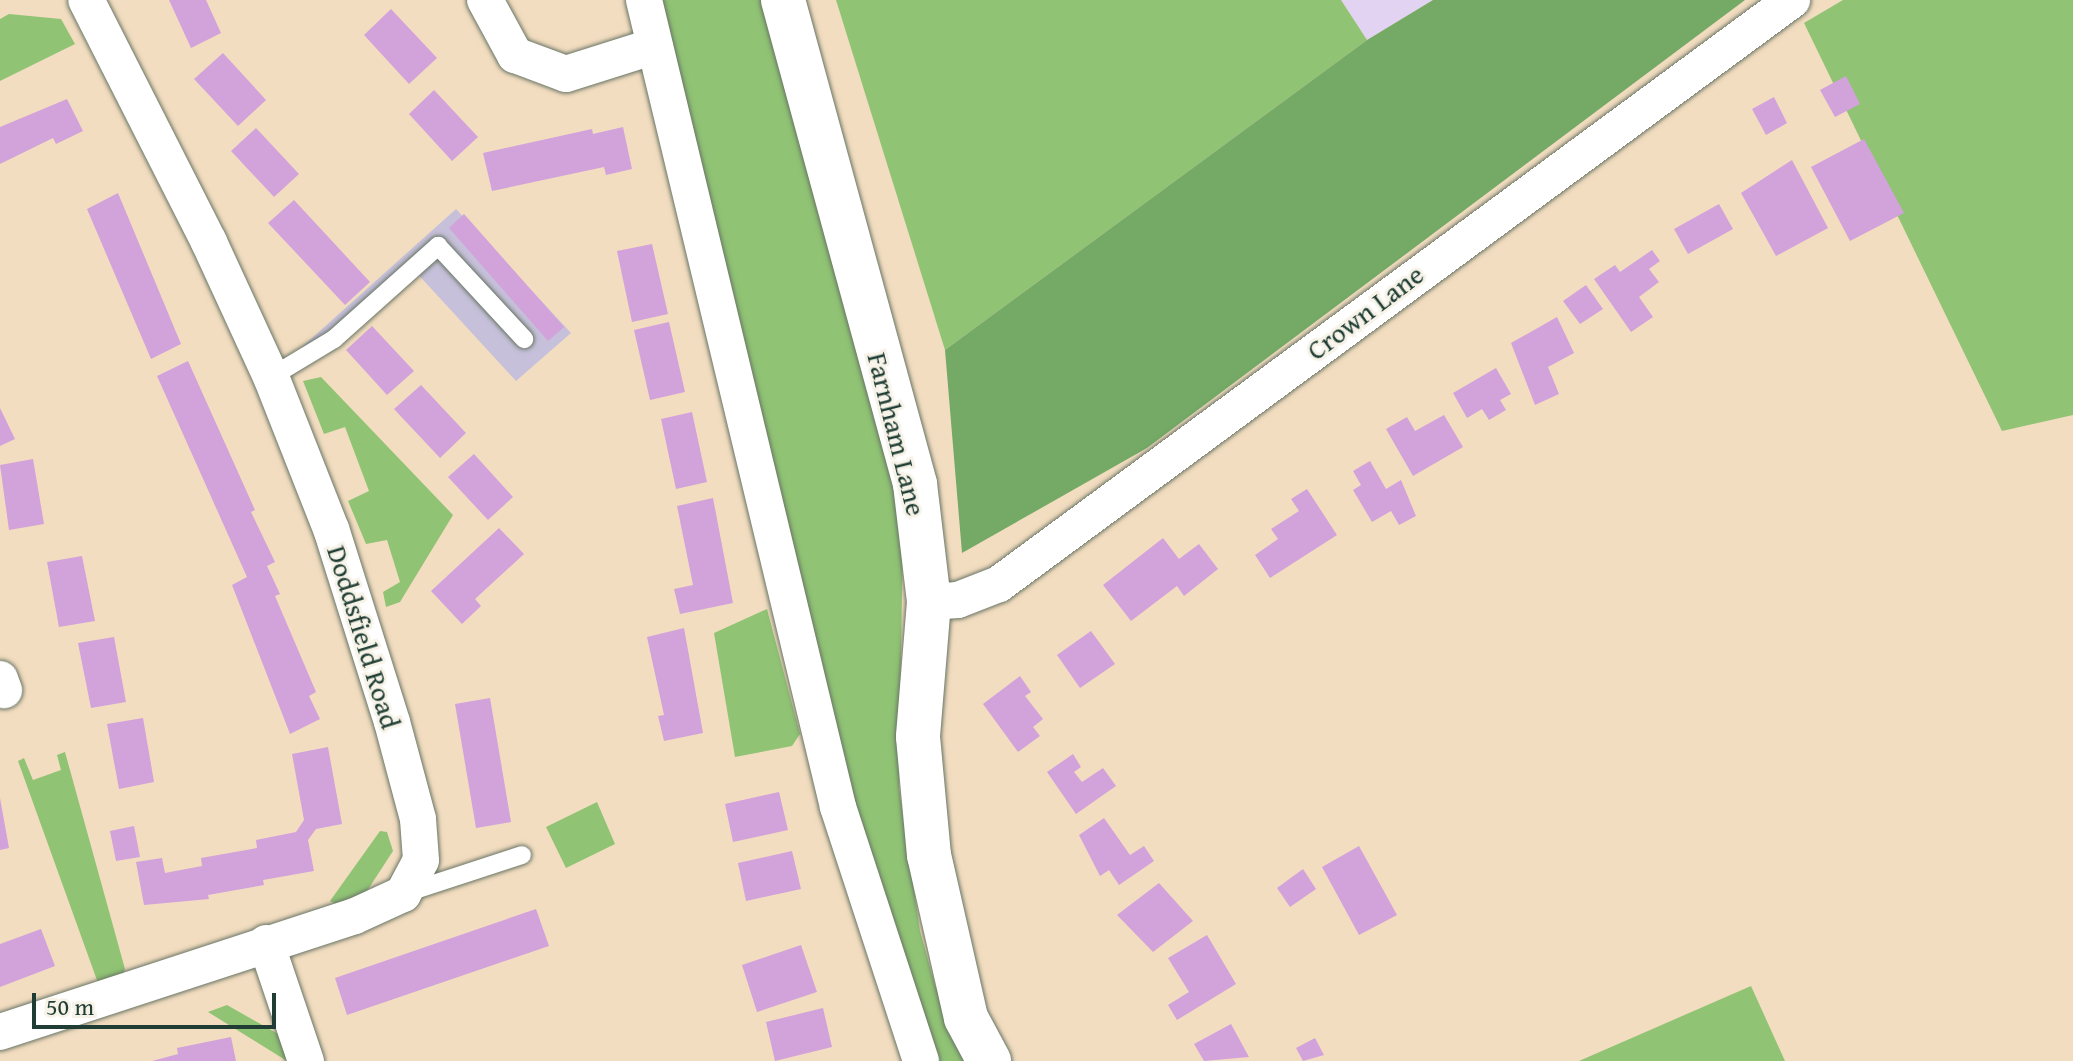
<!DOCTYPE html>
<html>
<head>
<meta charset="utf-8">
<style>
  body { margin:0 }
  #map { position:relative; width:2073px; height:1061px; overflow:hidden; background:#f3ddc0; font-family:"Gentium Book Plus",serif }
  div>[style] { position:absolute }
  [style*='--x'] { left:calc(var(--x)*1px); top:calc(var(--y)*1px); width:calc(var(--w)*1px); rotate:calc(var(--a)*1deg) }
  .built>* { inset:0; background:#e3d3f2 }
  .industrial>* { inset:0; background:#c6c0da }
  .green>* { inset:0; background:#90c374 }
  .forest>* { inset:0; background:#74a966 }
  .building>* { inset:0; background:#d2a2db }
  .roads { filter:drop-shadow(0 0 2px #697565) drop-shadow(0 0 2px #697565) }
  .lane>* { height:18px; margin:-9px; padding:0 9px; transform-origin:9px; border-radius:9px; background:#fff }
  .street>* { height:36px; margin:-18px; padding:0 18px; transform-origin:18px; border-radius:18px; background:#fff }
  .secondary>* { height:44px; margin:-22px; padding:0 22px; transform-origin:22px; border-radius:22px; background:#fff }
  span { translate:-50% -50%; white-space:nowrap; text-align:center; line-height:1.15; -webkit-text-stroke:6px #f7f3e8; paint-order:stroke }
  .street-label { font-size:28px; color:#1f3d34 }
  .scale { position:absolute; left:32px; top:993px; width:244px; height:36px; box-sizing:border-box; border:4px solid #1f3d34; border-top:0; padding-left:10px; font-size:24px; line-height:28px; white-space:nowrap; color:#1f3d34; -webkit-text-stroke:6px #f7f3e8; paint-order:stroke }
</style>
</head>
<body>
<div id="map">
  <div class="built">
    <i style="clip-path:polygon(1341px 0,1433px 0,1367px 40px)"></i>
  </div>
  <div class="industrial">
    <i style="clip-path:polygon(456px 209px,571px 333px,516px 381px,414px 270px,309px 365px,302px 347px)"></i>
  </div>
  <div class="green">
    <i style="clip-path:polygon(654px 0,764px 0,896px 476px,903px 527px,899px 788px,920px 931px,935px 985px,967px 1061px,934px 1061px,886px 938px)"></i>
    <i style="clip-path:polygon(836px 0,1341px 0,1367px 40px,945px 350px)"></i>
    <i style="clip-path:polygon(1843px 0,2073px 0,2073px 415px,2002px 431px,1804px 23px)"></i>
    <i style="clip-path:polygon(9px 14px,61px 19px,75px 44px,0 81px,0 19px)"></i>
    <i style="clip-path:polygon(321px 377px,453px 515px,400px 602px,386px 607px,383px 592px,400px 582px,387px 540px,366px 544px,348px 501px,369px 491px,345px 427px,324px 434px,303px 381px)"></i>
    <i style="clip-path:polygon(767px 609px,800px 734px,792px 746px,735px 757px,714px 633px)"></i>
    <i style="clip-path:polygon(65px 752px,125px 969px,122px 978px,98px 983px,18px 761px,24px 758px,33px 780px,61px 770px,57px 755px)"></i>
    <i style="clip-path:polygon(597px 802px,615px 844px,566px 868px,546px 827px)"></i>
    <i style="clip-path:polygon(380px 831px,387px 832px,393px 851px,367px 891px,338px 905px,330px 901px)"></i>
    <i style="clip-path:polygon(1751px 986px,1785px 1061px,1579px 1061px)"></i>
    <i style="clip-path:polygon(227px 1005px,278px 1034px,287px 1061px,208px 1012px)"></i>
  </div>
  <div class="forest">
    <i style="clip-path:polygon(1433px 0,1745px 0,1147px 448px,962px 553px,945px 350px,1367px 40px)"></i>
  </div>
  <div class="building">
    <i style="clip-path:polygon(169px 0,206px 0,221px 33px,191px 48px)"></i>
    <i style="clip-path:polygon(391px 9px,437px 58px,409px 84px,364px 35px)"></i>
    <i style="clip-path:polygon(223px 53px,266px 100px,238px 126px,194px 79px)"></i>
    <i style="clip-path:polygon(1846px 76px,1860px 104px,1835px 117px,1820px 90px)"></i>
    <i style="clip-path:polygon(434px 90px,478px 137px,452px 161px,409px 114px)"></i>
    <i style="clip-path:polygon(1774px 97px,1787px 123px,1766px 135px,1752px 109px)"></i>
    <i style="clip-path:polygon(67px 99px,83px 131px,56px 144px,53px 138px,0 164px,0 127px)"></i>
    <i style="clip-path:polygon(623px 127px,632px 169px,606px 175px,604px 167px,492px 191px,483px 153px,592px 129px,593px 134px)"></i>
    <i style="clip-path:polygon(256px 128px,299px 174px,274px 197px,231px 151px)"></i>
    <i style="clip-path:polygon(1864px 139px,1904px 213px,1850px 241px,1811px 167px)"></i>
    <i style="clip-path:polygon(1792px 160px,1828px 228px,1776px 256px,1741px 193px)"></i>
    <i style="clip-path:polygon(118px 193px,181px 344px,151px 359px,87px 209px)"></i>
    <i style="clip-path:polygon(294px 200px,370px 282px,345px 305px,268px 223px)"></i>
    <i style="clip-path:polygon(1719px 204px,1733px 229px,1688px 254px,1674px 229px)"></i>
    <i style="clip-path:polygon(464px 214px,564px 327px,548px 341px,449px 228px)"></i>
    <i style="clip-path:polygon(652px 244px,668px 314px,632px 322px,617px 251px)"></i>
    <i style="clip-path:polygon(1652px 250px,1660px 261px,1649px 269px,1659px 282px,1639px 297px,1653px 317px,1631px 332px,1594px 279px,1615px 265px,1620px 272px)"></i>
    <i style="clip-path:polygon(1586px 285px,1603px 309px,1580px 324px,1563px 301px)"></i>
    <i style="clip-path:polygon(1557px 317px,1574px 353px,1548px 367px,1559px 394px,1535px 405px,1511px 343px)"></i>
    <i style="clip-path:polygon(669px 322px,685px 392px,650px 400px,634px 330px)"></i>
    <i style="clip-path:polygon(372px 326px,414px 371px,387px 395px,346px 350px)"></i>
    <i style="clip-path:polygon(188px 361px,255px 510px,251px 512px,275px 562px,267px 566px,280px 594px,275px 596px,316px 692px,309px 696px,320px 719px,290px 734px,232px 585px,247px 577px,157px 376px)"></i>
    <i style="clip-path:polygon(1496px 368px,1511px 394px,1500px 400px,1506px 410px,1489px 420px,1482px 409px,1467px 418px,1453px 393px)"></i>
    <i style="clip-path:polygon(421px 385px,466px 433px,440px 458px,394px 409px)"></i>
    <i style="clip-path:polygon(0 408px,15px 439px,0 446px)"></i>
    <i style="clip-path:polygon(692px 412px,707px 482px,676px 489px,661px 419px)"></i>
    <i style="clip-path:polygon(1444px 415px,1463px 447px,1413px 476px,1386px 429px,1407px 417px,1415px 431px)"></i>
    <i style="clip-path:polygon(474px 454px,513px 497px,488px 520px,448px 477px)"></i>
    <i style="clip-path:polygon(33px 459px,44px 524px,9px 530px,0 465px)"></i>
    <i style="clip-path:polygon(1370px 461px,1386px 489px,1401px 480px,1416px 516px,1399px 525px,1391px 511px,1372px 522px,1353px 490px,1361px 485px,1353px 471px)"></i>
    <i style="clip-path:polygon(1307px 489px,1337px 535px,1270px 578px,1255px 555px,1278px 539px,1271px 529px,1299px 511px,1291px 499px)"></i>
    <i style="clip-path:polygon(713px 498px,733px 603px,680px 614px,674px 589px,693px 585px,677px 506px)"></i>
    <i style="clip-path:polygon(499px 528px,524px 554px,475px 599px,481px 606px,462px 624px,431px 591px)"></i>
    <i style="clip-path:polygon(1163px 538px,1179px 559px,1199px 544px,1218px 569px,1184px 596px,1177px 586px,1131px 621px,1103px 585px)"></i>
    <i style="clip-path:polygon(82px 556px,95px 621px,59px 627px,47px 562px)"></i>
    <i style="clip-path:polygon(684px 628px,703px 733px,664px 741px,658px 716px,664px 715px,647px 637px)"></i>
    <i style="clip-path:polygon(1091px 631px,1115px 664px,1080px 688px,1057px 655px)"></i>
    <i style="clip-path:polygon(114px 637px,126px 702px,91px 708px,78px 643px)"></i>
    <i style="clip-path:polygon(1020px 676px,1031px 692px,1025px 696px,1043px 719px,1033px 727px,1040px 736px,1018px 752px,983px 704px)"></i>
    <i style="clip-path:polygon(490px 698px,511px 822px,476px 828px,455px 704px)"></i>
    <i style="clip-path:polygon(143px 718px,154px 782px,119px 789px,107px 724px)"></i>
    <i style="clip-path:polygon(328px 747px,342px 824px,316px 829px,308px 840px,314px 871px,263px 880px,264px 885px,208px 895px,209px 899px,144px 905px,136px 862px,162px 858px,165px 873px,202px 866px,201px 858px,257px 848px,256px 840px,296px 832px,304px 820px,292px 754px)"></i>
    <i style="clip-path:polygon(1073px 754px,1081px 767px,1074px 772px,1082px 782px,1103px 768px,1116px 786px,1076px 814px,1047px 772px)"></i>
    <i style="clip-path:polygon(779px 792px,788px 830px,733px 842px,725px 804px)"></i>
    <i style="clip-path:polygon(0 798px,9px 848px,0 850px)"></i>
    <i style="clip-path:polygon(1104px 818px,1130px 855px,1144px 846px,1154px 861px,1119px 885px,1109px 870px,1100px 876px,1079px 835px)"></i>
    <i style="clip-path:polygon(134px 826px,140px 857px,116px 861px,110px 831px)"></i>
    <i style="clip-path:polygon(1359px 846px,1397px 915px,1359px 935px,1322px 867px)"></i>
    <i style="clip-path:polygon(792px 851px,801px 889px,746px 901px,738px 863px)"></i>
    <i style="clip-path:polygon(1303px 869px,1316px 889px,1290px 907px,1277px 888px)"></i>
    <i style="clip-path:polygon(1159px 883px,1193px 921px,1153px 952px,1117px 915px)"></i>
    <i style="clip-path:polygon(536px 909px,549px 946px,347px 1015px,335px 978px)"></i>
    <i style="clip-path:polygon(41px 929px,55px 966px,0 987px,0 944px)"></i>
    <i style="clip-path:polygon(1207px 935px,1236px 984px,1177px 1020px,1168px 1005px,1189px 992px,1168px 958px)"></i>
    <i style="clip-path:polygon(801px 945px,817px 992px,757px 1012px,742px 965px)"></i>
    <i style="clip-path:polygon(823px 1008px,832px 1047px,775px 1061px,766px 1022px)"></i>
    <i style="clip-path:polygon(1231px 1024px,1249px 1057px,1204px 1061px,1194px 1044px)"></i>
    <i style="clip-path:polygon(231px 1037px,236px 1061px,152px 1061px,178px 1054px,177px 1048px)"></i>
    <i style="clip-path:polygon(1315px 1038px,1324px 1055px,1303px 1061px,1296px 1048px)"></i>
  </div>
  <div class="roads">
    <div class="lane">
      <i style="--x:271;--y:377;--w:74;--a:-31.1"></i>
      <i style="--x:334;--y:339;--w:140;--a:-41.8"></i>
      <i style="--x:438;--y:246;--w:127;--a:47.2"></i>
      <i style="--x:406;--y:893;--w:122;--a:-18.1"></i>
    </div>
    <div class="street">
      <i style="--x:485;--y:0;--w:63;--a:61.4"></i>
      <i style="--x:515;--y:55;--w:54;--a:20.4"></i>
      <i style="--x:566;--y:74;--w:93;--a:-17.5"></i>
      <i style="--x:644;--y:0;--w:830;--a:76.48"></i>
      <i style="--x:838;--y:807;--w:267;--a:71.9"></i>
      <i style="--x:929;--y:602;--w:29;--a:-4"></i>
      <i style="--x:958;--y:600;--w:44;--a:-21.3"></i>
      <i style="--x:999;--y:584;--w:985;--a:-36.37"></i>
      <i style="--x:0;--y:679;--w:12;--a:70"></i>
      <i style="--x:266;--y:943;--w:125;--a:71.3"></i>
      <i style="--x:0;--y:1032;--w:373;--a:-18.1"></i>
      <i style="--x:355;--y:916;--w:53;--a:-24.6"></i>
      <i style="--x:403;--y:894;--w:38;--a:-62"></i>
      <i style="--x:421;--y:860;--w:41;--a:-94.2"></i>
      <i style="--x:418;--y:819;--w:100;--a:-105"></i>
      <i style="--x:392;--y:722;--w:202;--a:-107.5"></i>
      <i style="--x:331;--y:529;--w:163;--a:-111.5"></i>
      <i style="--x:271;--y:377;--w:149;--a:-114.7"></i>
      <i style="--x:209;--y:242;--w:271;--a:-116.9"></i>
    </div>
    <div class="secondary">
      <i style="--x:783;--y:0;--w:502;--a:74.74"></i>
      <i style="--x:915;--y:484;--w:119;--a:83.2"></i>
      <i style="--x:929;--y:602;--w:135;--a:94.7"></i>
      <i style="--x:918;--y:737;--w:119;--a:84.7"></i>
      <i style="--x:929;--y:855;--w:167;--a:77.2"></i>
      <i style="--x:966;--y:1018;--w:49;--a:61.9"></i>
    </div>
  </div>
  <div class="street-label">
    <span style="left:1365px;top:312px;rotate:-37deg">Crown Lane</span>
    <span style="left:897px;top:434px;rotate:76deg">Farnham Lane</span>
    <span style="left:364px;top:637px;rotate:73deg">Doddsfield Road</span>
  </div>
  <div class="scale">50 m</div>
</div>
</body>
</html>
